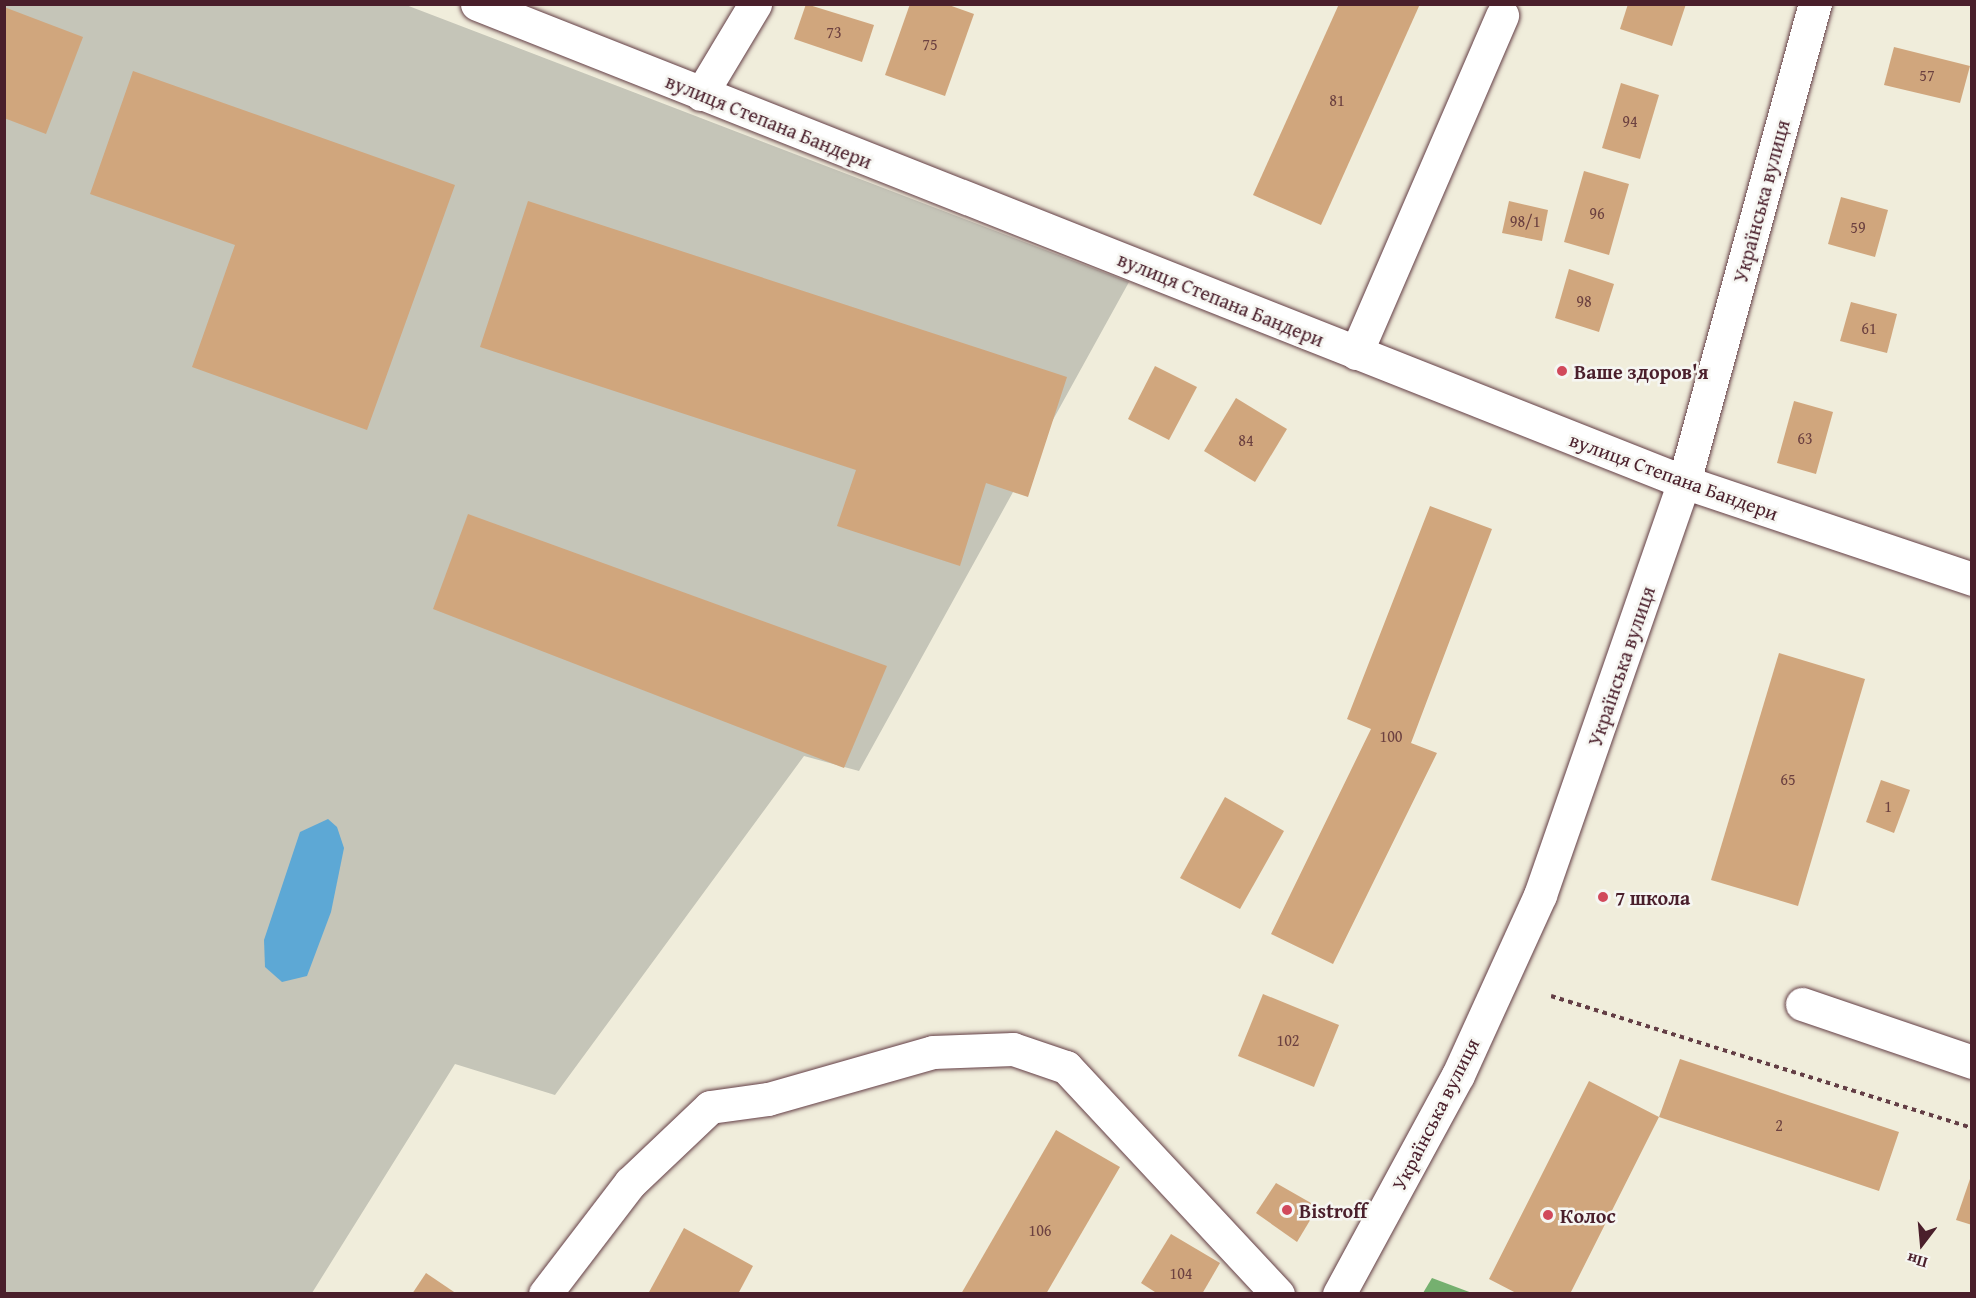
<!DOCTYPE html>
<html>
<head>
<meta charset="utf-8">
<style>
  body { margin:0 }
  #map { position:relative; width:1976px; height:1298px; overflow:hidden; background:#f0eddb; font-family:"Gentium Book Plus",serif }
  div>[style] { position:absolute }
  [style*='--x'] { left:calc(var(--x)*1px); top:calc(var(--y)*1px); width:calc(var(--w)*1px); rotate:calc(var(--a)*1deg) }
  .industrial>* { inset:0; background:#c5c5b8 }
  .forest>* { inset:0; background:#75b06f }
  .water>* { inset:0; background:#5da8d5 }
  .building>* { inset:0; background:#d0a67d }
  .path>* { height:4px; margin-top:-2px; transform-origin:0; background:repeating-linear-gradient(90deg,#633e45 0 4.5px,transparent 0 9px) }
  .roads { filter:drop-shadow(0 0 2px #633e45) drop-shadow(0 0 2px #633e45) }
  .minor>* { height:33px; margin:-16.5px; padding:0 16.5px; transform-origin:16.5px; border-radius:16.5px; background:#fff }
  .dots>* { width:16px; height:16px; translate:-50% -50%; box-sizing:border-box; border:3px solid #f6f6f2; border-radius:50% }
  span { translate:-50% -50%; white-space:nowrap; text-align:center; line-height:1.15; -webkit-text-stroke:5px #f6f6f2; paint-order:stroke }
  .number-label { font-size:16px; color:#6c4140 }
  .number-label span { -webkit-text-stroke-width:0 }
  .street-label { font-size:20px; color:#4a1f2b }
  .poi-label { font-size:20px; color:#4a1f2b; font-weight:700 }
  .left { translate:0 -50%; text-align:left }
  .frame { position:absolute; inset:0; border:6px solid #4a1f2b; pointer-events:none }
  .north { position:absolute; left:1892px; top:1214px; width:60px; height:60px; -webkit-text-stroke:4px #f6f6f2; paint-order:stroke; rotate:196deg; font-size:16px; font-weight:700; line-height:24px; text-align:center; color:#4a1f2b }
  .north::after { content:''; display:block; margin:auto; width:21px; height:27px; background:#4a1f2b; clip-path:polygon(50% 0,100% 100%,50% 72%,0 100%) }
</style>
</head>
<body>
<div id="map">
  <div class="industrial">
    <i style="clip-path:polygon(5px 5px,406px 5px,1129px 282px,859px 771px,804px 756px,555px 1095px,455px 1064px,312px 1293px,5px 1294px)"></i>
  </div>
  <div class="forest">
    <i style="clip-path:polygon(1432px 1278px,1472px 1293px,1423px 1293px)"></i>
  </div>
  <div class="water">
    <i style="clip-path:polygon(328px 819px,337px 827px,344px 848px,331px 912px,307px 976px,282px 982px,265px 967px,264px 940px,300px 832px)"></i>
  </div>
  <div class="building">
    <i style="clip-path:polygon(806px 4px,874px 25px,862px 62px,794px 39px)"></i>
    <i style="clip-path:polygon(910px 4px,946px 4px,974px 14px,945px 96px,885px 75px)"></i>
    <i style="clip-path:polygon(1339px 4px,1420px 4px,1321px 225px,1253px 195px)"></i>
    <i style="clip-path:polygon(1628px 4px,1686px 4px,1672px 46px,1620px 29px)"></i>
    <i style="clip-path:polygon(4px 7px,83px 37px,46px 134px,4px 118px)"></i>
    <i style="clip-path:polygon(1894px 47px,1970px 66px,1960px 103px,1884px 85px)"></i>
    <i style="clip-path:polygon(133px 71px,455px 185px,367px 430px,192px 367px,235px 245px,90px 194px)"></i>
    <i style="clip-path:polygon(1621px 83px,1659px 95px,1640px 159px,1602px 148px)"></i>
    <i style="clip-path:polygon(1584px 171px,1629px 184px,1609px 255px,1564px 242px)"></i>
    <i style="clip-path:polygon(1841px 197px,1888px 210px,1875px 257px,1828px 244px)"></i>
    <i style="clip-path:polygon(528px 201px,1067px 377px,1028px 497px,986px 483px,960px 566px,837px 526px,856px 470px,480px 347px)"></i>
    <i style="clip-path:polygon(1509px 201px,1548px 210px,1542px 241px,1502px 233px)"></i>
    <i style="clip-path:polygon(1569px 269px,1614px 284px,1599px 332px,1555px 318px)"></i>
    <i style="clip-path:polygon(1851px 302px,1897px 314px,1887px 353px,1840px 341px)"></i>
    <i style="clip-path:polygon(1155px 366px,1197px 387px,1169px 440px,1128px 419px)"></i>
    <i style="clip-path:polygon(1236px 398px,1287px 429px,1255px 482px,1204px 451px)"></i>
    <i style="clip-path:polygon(1794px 401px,1833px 412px,1816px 474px,1777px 463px)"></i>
    <i style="clip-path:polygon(1430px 506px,1492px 529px,1411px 743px,1437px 753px,1333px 964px,1271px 934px,1371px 729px,1347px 719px)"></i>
    <i style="clip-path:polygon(468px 514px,887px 666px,844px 768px,433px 609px)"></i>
    <i style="clip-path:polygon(1779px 653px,1865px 679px,1798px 906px,1711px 880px)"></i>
    <i style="clip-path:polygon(1881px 780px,1910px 790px,1894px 833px,1866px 822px)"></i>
    <i style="clip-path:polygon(1225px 797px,1284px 831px,1240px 909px,1180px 878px)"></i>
    <i style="clip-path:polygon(1263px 994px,1339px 1025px,1314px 1087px,1238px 1056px)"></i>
    <i style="clip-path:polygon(1680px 1059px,1899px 1132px,1879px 1191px,1659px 1117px,1570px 1294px,1518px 1294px,1489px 1279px,1589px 1081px,1659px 1117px)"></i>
    <i style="clip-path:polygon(1056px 1130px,1120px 1167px,1046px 1294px,961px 1294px)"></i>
    <i style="clip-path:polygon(1971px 1176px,1972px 1176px,1972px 1225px,1956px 1220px)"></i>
    <i style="clip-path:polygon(1276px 1183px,1318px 1207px,1297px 1242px,1256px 1213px)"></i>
    <i style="clip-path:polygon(684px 1228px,753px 1266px,738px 1294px,648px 1294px)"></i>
    <i style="clip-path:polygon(1171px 1234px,1220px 1263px,1202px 1294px,1158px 1294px,1141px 1283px)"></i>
    <i style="clip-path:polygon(426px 1273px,457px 1294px,412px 1294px)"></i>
  </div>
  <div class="path">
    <i style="--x:1551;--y:996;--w:441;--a:17.4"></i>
  </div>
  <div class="roads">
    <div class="minor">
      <i style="--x:477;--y:4;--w:1298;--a:21.6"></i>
      <i style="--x:1684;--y:482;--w:304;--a:18.6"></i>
      <i style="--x:701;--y:94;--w:105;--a:-59"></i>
      <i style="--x:1356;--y:353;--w:368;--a:-66.6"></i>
      <i style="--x:1802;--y:1004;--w:180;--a:18.8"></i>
      <i style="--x:545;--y:1294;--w:140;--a:-52.6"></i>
      <i style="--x:630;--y:1183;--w:110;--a:-43.5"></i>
      <i style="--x:710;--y:1107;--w:59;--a:-7.9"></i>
      <i style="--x:768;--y:1099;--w:172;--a:-15.9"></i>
      <i style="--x:933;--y:1052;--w:80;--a:-2.1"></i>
      <i style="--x:1013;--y:1049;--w:56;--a:18.8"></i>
      <i style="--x:1066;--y:1067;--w:311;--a:47"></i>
      <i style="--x:1339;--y:1294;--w:249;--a:-61.5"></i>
      <i style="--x:1458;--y:1075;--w:198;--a:-65.5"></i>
      <i style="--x:1540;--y:895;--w:437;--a:-70.8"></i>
      <i style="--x:1684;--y:482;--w:496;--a:-74.7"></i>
    </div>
  </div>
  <div class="dots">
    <i style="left:1562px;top:371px;background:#d1495b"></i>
    <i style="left:1603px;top:897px;background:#d1495b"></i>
    <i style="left:1287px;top:1210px;background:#d1495b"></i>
    <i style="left:1548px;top:1215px;background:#d1495b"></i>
  </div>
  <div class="number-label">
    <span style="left:834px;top:32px">73</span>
    <span style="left:930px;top:44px">75</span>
    <span style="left:1927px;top:75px">57</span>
    <span style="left:1337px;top:100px">81</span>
    <span style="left:1630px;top:121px">94</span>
    <span style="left:1597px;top:213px">96</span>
    <span style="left:1525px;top:221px">98/1</span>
    <span style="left:1858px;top:227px">59</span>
    <span style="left:1584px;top:301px">98</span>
    <span style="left:1869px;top:328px">61</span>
    <span style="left:1805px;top:438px">63</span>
    <span style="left:1246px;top:440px">84</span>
    <span style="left:1391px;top:736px">100</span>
    <span style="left:1788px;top:779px">65</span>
    <span style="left:1888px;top:806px">1</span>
    <span style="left:1288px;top:1040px">102</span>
    <span style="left:1779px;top:1125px">2</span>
    <span style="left:1040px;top:1230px">106</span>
    <span style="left:1181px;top:1273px">104</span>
  </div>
  <div class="street-label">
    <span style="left:769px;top:121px;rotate:22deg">вулиця Степана Бандери</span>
    <span style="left:1761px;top:201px;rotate:-75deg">Українська вулиця</span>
    <span style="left:1221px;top:299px;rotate:22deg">вулиця Степана Бандери</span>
    <span style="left:1674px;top:476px;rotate:20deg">вулиця Степана Бандери</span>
    <span style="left:1621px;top:666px;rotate:-71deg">Українська вулиця</span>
    <span style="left:1435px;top:1114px;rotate:-63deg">Українська вулиця</span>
  </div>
  <div class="poi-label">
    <span class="left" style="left:1574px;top:371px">Ваше здоров'я</span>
    <span class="left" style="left:1615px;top:897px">7 школа</span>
    <span class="left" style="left:1299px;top:1210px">Bistroff</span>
    <span class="left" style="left:1560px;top:1215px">Колос</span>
  </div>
  <div class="frame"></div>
  <div class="north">Пн</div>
</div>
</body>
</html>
